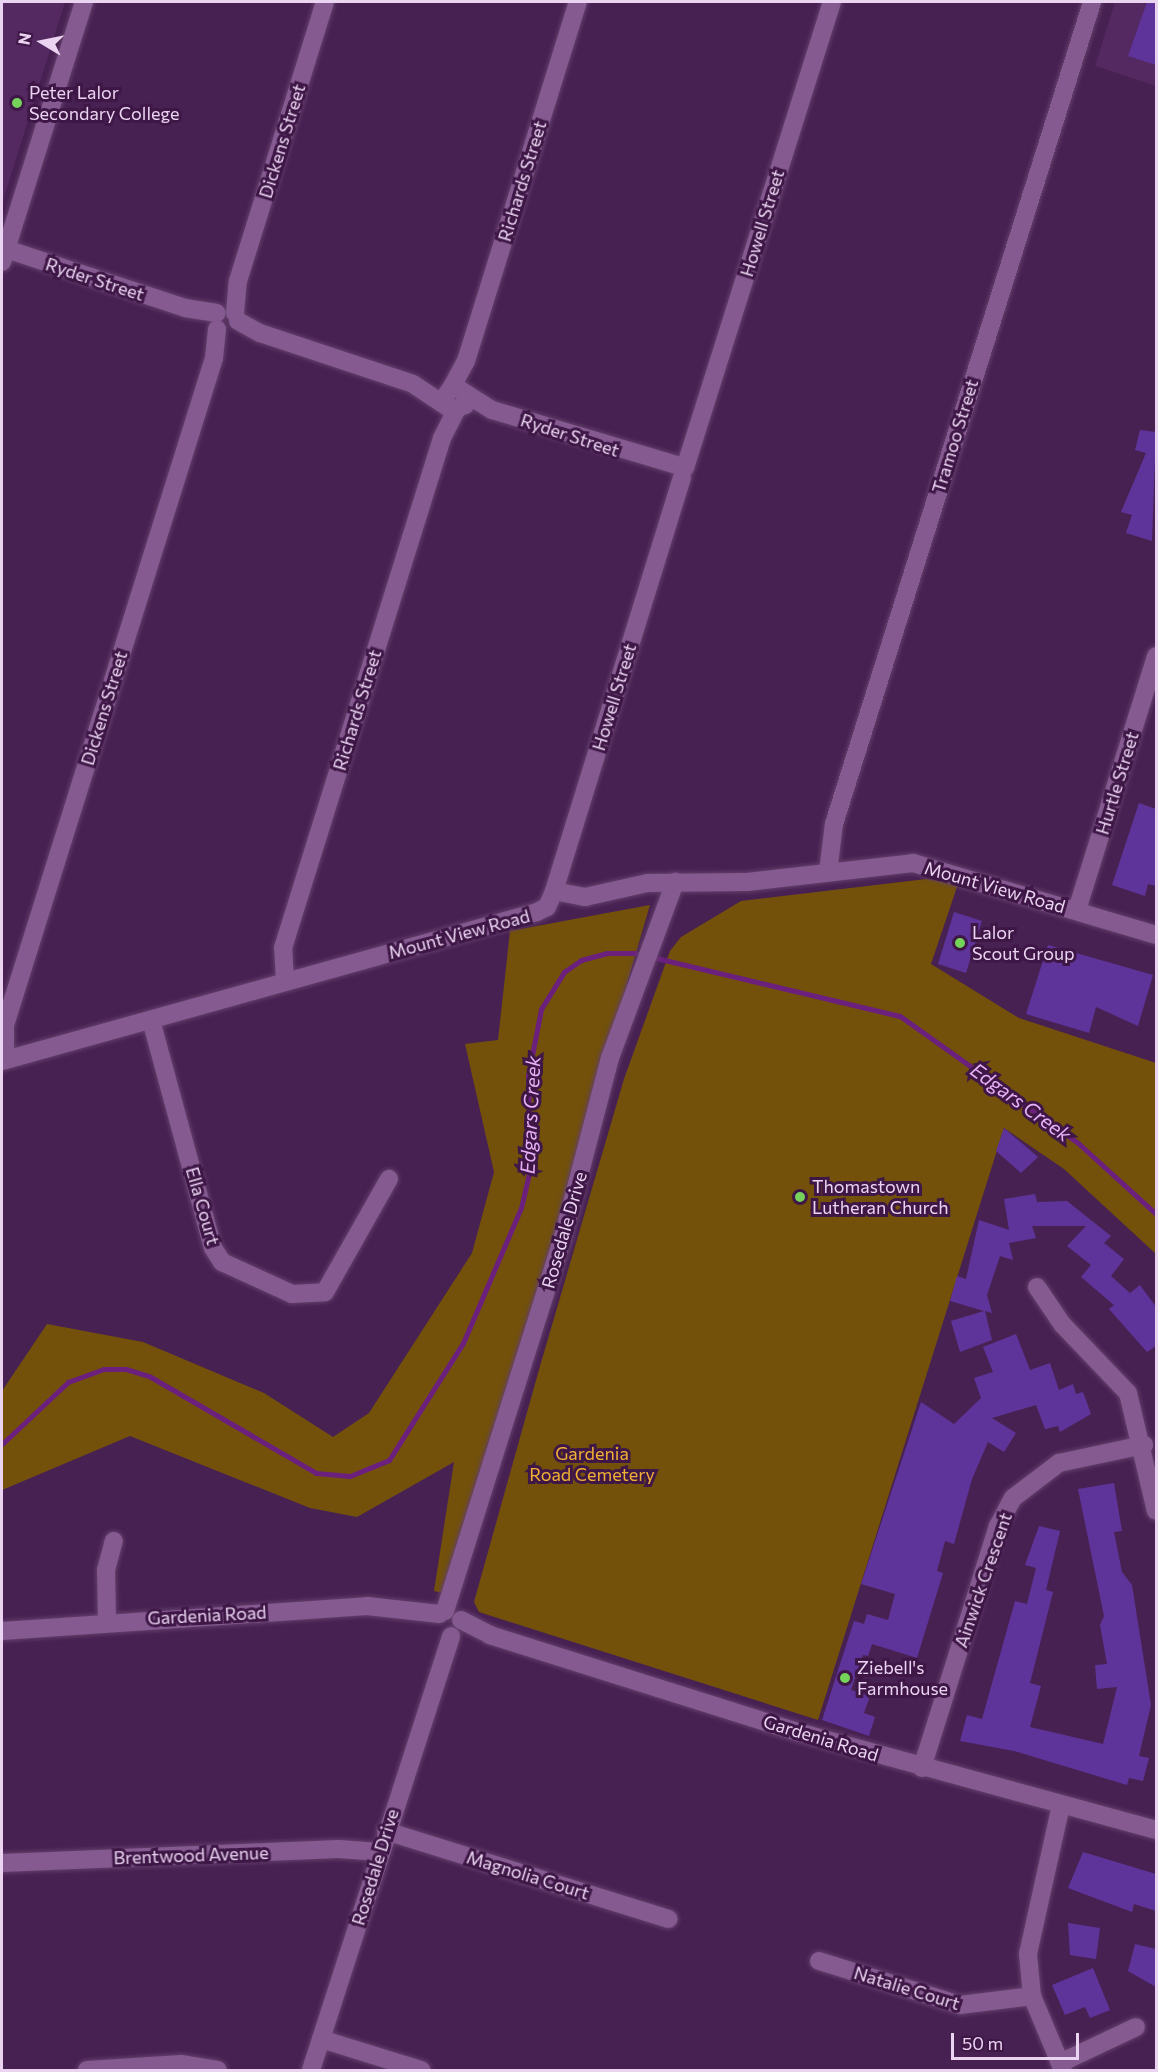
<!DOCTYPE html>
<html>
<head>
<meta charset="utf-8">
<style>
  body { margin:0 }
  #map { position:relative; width:1158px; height:2072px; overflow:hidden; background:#482153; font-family:Commissioner,sans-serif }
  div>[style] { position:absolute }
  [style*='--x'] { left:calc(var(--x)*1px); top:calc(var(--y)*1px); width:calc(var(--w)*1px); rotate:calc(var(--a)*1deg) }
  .built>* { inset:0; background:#542860 }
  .green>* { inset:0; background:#73510a }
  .stream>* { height:5px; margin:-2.5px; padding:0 2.5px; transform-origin:2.5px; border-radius:2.5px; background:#6c207e }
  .building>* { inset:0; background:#5f349a }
  .roads { filter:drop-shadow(0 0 2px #63406b) drop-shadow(0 0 2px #63406b) }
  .minor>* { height:18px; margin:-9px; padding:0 9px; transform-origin:9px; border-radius:9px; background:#855a90 }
  .tertiary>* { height:18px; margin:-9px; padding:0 9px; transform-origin:9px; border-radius:9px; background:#855a90 }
  .dots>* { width:16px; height:16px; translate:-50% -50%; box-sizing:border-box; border:3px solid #3e1747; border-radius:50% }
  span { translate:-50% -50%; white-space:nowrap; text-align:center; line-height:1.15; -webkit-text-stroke:6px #3e1747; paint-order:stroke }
  .poi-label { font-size:18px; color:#ebd4f1 }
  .left { translate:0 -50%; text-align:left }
  .street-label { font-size:18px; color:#ebd4f1 }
  .park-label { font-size:18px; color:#f1b134 }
  .water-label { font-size:20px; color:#e8b1f7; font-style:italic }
  .frame { position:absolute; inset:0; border:3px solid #ebd4f1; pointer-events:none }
  .north { position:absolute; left:12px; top:12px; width:60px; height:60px; -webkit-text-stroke:4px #3e1747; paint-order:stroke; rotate:280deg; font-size:16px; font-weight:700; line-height:24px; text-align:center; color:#ebd4f1 }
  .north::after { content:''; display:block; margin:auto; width:21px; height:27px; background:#ebd4f1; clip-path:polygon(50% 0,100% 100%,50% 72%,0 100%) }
  .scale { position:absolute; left:951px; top:2033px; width:128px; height:27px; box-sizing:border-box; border:3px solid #ebd4f1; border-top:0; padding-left:8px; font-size:18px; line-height:21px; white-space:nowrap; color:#ebd4f1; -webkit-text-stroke:4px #3e1747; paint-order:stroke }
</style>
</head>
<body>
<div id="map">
  <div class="built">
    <i style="clip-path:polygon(2px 2px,65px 2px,2px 204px)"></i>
    <i style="clip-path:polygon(1115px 2px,1156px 2px,1156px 86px,1095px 66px)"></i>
  </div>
  <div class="green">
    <i style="clip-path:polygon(926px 879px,958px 884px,931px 964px,1019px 1018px,1156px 1063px,1156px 1254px,1064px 1169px,1004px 1128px,818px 1720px,479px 1612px,474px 1602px,540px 1366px,624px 1079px,670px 951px,681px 937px,741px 901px)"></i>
    <i style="clip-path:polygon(650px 905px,449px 1595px,434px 1591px,454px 1462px,357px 1517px,310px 1508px,130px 1436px,2px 1490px,2px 1391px,47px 1324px,143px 1342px,264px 1393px,333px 1437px,369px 1413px,472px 1253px,494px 1172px,465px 1044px,498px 1040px,510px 931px)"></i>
  </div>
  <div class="stream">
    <i style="--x:2;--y:1444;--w:91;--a:-43.2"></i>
    <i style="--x:68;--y:1382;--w:38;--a:-20"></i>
    <i style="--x:104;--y:1369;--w:22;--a:0"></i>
    <i style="--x:126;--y:1369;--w:24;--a:17"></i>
    <i style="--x:149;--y:1376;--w:193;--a:30.1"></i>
    <i style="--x:316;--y:1473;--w:34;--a:5"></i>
    <i style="--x:350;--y:1476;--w:42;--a:-22.3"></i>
    <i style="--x:389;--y:1460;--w:138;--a:-57.7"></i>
    <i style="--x:463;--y:1343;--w:147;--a:-66.8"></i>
    <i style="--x:521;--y:1208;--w:40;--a:-77"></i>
    <i style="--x:530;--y:1169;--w:93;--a:-91.2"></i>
    <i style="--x:528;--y:1076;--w:68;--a:-79"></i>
    <i style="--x:541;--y:1009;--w:44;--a:-58.1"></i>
    <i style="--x:564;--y:972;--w:21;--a:-35"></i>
    <i style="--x:581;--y:960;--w:27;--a:-15"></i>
    <i style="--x:607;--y:953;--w:28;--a:0"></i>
    <i style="--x:635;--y:953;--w:272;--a:13.4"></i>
    <i style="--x:900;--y:1016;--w:219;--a:35.5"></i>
    <i style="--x:1078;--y:1143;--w:105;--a:42.3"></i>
  </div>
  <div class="building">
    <i style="clip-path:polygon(1147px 2px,1156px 2px,1156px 65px,1128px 56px)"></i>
    <i style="clip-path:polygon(1140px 430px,1156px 432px,1152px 541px,1126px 533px,1132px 515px,1121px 512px,1146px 453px,1135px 450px)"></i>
    <i style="clip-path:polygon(1139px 803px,1156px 809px,1156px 886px,1148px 884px,1145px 896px,1112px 885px)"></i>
    <i style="clip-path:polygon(954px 912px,982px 921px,966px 973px,938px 964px)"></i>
    <i style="clip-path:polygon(1048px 945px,1153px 975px,1138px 1026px,1096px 1007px,1089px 1033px,1026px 1014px)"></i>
    <i style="clip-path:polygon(1004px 1128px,1038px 1157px,1021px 1173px,996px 1151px)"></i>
    <i style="clip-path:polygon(1035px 1194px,1037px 1202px,1067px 1201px,1111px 1236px,1104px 1243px,1124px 1259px,1111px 1276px,1130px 1293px,1140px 1285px,1156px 1307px,1156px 1346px,1147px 1352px,1109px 1309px,1114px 1305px,1081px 1277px,1091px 1265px,1067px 1246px,1086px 1226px,1032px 1226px,1036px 1238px,1009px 1243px,1013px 1260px,1000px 1256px,987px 1295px,992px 1313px,985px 1311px,992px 1340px,960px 1352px,951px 1321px,984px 1311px,950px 1301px,957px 1276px,966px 1279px,979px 1220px,1009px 1230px,1004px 1199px)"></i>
    <i style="clip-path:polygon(1016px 1334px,1030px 1370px,1050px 1363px,1059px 1390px,1073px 1384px,1076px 1394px,1083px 1392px,1091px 1414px,1060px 1432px,1058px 1426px,1045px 1429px,1036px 1405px,992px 1418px,1016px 1433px,1004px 1452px,988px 1442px,972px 1479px,954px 1544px,945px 1541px,937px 1571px,943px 1573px,917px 1658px,872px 1644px,868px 1656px,863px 1655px,851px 1690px,870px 1696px,864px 1713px,875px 1717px,869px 1736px,822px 1720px,854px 1621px,864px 1624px,867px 1614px,888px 1620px,895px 1594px,861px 1584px,921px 1402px,954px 1424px,981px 1398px,974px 1378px,993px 1372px,983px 1347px)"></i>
    <i style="clip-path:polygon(1114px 1483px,1122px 1531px,1114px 1532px,1122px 1572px,1132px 1585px,1151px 1705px,1139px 1756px,1149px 1758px,1143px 1781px,1129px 1778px,1127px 1785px,1014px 1751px,960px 1741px,967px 1715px,982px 1719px,1015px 1601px,1027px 1604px,1036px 1568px,1025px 1565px,1039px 1526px,1060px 1531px,1046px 1590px,1053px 1592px,1030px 1683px,1041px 1686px,1030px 1727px,1103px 1744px,1117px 1687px,1097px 1689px,1095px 1665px,1107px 1664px,1100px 1625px,1104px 1616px,1078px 1489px)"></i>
    <i style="clip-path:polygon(1083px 1852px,1156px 1874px,1156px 1911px,1134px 1904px,1132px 1912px,1068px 1888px)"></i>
    <i style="clip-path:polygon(1068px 1923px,1100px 1928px,1096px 1959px,1070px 1955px)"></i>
    <i style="clip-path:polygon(1135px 1944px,1156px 1949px,1156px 1987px,1128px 1971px)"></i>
    <i style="clip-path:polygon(1093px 1968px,1110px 2010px,1090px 2018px,1085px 2007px,1065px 2015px,1052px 1985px)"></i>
  </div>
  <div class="roads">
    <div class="minor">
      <i style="--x:6;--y:249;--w:188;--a:18.2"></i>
      <i style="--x:185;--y:308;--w:32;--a:9"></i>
      <i style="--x:2;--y:262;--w:273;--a:-72.5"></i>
      <i style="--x:235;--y:313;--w:32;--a:-85"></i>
      <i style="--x:238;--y:281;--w:292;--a:-72.7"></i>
      <i style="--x:238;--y:321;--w:25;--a:29"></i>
      <i style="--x:260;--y:333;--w:161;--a:18.4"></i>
      <i style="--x:413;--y:384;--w:47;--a:33.7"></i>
      <i style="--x:452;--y:410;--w:14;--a:-21"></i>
      <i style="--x:465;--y:405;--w:10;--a:-73"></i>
      <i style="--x:468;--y:395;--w:18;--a:-146"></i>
      <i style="--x:453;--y:385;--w:18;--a:124"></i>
      <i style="--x:453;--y:385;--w:27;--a:-62"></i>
      <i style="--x:466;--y:361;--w:376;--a:-72.7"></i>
      <i style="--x:468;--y:395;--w:28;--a:32"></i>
      <i style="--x:492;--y:410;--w:192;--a:16.6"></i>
      <i style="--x:685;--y:468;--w:489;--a:-72.5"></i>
      <i style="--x:828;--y:872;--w:48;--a:-82.9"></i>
      <i style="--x:834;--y:824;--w:862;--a:-72.57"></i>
      <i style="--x:554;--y:891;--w:433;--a:-72.8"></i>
      <i style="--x:1077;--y:910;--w:266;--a:-72.7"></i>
      <i style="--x:285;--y:982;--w:34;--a:-93"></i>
      <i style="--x:283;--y:948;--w:534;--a:-72.68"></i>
      <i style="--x:442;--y:438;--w:31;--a:-63"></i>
      <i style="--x:151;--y:1020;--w:236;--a:74.8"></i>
      <i style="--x:213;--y:1248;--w:17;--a:57"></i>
      <i style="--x:222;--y:1262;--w:77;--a:24.6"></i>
      <i style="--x:292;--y:1294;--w:33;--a:-3"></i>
      <i style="--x:325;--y:1292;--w:130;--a:-60.5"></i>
      <i style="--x:5;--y:1060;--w:35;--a:-90"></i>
      <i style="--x:5;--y:1025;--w:699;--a:-72.6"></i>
      <i style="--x:214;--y:358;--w:29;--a:-84"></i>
      <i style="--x:1037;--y:1287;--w:45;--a:56"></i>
      <i style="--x:1062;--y:1324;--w:95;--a:46.3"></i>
      <i style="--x:1128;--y:1393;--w:121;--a:76.7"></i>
      <i style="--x:445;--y:1611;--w:392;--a:-72.5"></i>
      <i style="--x:563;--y:1237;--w:185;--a:-75.3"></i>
      <i style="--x:610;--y:1058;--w:188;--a:-69.7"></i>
      <i style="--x:461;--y:1620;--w:33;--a:27"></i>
      <i style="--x:490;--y:1635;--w:323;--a:17.5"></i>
      <i style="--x:798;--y:1732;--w:371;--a:15.3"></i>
      <i style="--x:107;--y:1621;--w:51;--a:-91.1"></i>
      <i style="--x:106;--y:1570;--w:30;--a:-75"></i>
      <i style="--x:2;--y:1631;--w:366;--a:-3.9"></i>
      <i style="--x:367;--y:1606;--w:73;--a:6.3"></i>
      <i style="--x:922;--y:1768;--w:254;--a:-72.6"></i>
      <i style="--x:998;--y:1526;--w:32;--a:-62"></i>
      <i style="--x:1013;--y:1498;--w:58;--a:-37.3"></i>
      <i style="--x:1059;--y:1463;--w:87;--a:-12"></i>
      <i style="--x:1061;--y:1805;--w:153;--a:102.5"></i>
      <i style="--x:1028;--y:1954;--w:42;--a:84.6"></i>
      <i style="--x:1032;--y:1996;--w:80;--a:67.3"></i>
      <i style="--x:386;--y:1831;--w:296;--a:17.3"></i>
      <i style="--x:2;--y:1863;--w:337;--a:-2.4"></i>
      <i style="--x:339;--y:1849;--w:41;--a:4.2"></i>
      <i style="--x:819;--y:1961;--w:148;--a:17.3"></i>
      <i style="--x:960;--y:2005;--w:73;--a:-7.1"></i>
      <i style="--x:321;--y:2039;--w:105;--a:17.2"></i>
      <i style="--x:1060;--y:2063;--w:84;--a:-25.3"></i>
      <i style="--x:87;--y:2070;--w:94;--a:-3.7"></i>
      <i style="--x:181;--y:2064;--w:37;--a:9"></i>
      <i style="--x:311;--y:2070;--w:456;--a:-72.1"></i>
    </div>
    <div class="tertiary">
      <i style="--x:2;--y:1061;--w:555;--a:-15.56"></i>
      <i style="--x:537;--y:912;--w:11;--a:-27"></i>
      <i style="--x:547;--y:907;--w:17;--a:-66"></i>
      <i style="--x:554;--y:891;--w:32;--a:11"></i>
      <i style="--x:585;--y:897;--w:64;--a:-12.7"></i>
      <i style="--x:647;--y:883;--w:100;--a:-0.6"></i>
      <i style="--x:747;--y:882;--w:167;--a:-6.5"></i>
      <i style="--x:913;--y:863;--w:253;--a:16.5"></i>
    </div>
  </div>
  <div class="dots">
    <i style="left:17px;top:103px;background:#75d25a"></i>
    <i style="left:960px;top:943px;background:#75d25a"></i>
    <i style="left:800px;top:1197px;background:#75d25a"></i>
    <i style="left:845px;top:1678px;background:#75d25a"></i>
  </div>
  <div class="poi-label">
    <span class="left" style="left:29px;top:103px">Peter Lalor<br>Secondary College</span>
    <span class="left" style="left:972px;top:943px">Lalor<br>Scout Group</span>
    <span class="left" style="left:812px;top:1197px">Thomastown<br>Lutheran Church</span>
    <span class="left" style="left:857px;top:1678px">Ziebell's<br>Farmhouse</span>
  </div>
  <div class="street-label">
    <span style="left:282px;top:141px;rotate:-73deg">Dickens Street</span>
    <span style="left:522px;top:181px;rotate:-73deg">Richards Street</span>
    <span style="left:762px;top:223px;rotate:-73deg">Howell Street</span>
    <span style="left:95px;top:279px;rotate:18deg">Ryder Street</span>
    <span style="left:570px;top:435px;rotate:18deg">Ryder Street</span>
    <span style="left:955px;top:436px;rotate:-73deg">Tramoo Street</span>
    <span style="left:614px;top:697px;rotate:-73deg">Howell Street</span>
    <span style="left:104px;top:708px;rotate:-73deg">Dickens Street</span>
    <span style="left:357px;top:710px;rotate:-73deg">Richards Street</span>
    <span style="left:1117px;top:783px;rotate:-73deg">Hurtle Street</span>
    <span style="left:995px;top:887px;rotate:16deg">Mount View Road</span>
    <span style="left:459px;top:934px;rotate:-15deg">Mount View Road</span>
    <span style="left:203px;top:1206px;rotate:74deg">Ella Court</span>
    <span style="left:564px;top:1230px;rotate:-74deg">Rosedale Drive</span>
    <span style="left:983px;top:1580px;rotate:-71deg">Ainwick Crescent</span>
    <span style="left:207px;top:1615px;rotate:-3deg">Gardenia Road</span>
    <span style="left:821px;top:1738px;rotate:17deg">Gardenia Road</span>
    <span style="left:191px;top:1855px;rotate:-2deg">Brentwood Avenue</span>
    <span style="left:375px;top:1867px;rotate:-73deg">Rosedale Drive</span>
    <span style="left:528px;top:1875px;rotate:17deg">Magnolia Court</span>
    <span style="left:907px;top:1988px;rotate:17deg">Natalie Court</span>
  </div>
  <div class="park-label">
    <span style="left:592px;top:1464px">Gardenia<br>Road Cemetery</span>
  </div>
  <div class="water-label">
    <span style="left:1021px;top:1102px;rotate:36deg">Edgars Creek</span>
    <span style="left:530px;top:1115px;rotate:-87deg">Edgars Creek</span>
  </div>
  <div class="frame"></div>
  <div class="north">N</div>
  <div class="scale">50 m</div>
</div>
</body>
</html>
